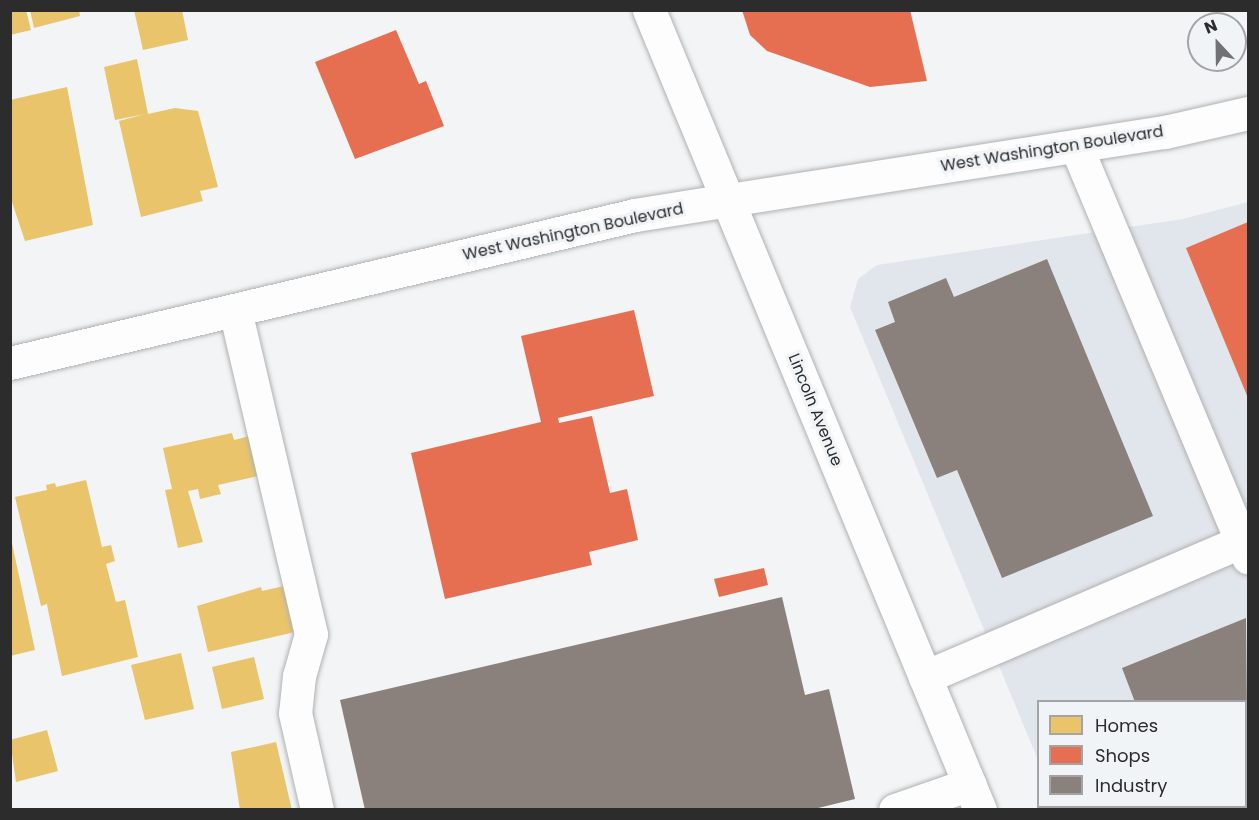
<!DOCTYPE html>
<html>
<head>
<meta charset="utf-8">
<style>
  body { margin:0 }
  #map { position:relative; width:1259px; height:820px; overflow:hidden; background:#f2f4f5; font-family:Poppins,sans-serif }
  div>[style] { position:absolute }
  [style*='--x'] { left:calc(var(--x)*1px); top:calc(var(--y)*1px); width:calc(var(--w)*1px); rotate:calc(var(--a)*1deg) }
  .built>* { inset:0; background:#e0e6eb }
  .homes>* { inset:0; background:#e9c46a }
  .shops>* { inset:0; background:#e76f51 }
  .industry>* { inset:0; background:#8a817c }
  .roads { filter:drop-shadow(0 0 2px #b0b1b2) drop-shadow(0 0 2px #b0b1b2) }
  .minor>* { height:33px; margin:-16.5px; padding:0 16.5px; transform-origin:16.5px; border-radius:16.5px; background:#fdfdfe }
  .major>* { height:33px; margin:-16.5px; padding:0 16.5px; transform-origin:16.5px; border-radius:16.5px; background:#fdfdfe }
  span { translate:-50% -50%; white-space:nowrap; text-align:center; line-height:1.15; -webkit-text-stroke:6px #f1f4f6; paint-order:stroke }
  .street-label { font-size:16px; color:#2c2c2d }
  .frame { position:absolute; inset:0; border:12px solid #2c2c2d; pointer-events:none }
  .legend { position:absolute; left:1037px; top:700px; width:210px; height:108px; box-sizing:border-box; background:#f1f4f6; border:2px solid #a2a4a6; margin:0; padding:8px 10px; list-style:none; font-size:18px; color:#2c2c2d }
  .legend li { display:flex; align-items:center; gap:12px; height:30px }
  .legend b { width:30px; border:2px solid #a2a4a6 }
  .north { position:absolute; left:1187px; top:12px; width:60px; height:60px; box-sizing:border-box; background:#f1f4f6; border:2px solid #a2a4a6; border-radius:50%; rotate:338deg; font-size:16px; font-weight:700; line-height:24px; text-align:center; color:#2c2c2d }
  .north::after { content:''; display:block; margin:auto; width:21px; height:27px; background:#717273; clip-path:polygon(50% 0,100% 100%,50% 72%,0 100%) }
</style>
</head>
<body>
<div id="map">
  <div class="built">
    <i style="clip-path:polygon(1248px 202px,1248px 809px,1059px 809px,1058px 807px,1246px 806px,1246px 702px,1038px 702px,1038px 760px,850px 307px,858px 279px,877px 265px,1183px 219px)"></i>
  </div>
  <div class="homes">
    <i style="clip-path:polygon(10px 10px,26px 10px,31px 30px,10px 35px)"></i>
    <i style="clip-path:polygon(30px 10px,79px 10px,80px 16px,34px 28px)"></i>
    <i style="clip-path:polygon(134px 10px,182px 10px,188px 40px,143px 50px)"></i>
    <i style="clip-path:polygon(137px 59px,148px 114px,175px 108px,198px 111px,218px 187px,200px 191px,203px 201px,141px 217px,119px 121px,145px 114px,115px 120px,104px 67px)"></i>
    <i style="clip-path:polygon(67px 87px,93px 225px,25px 241px,10px 196px,10px 100px)"></i>
    <i style="clip-path:polygon(232px 433px,234px 440px,254px 435px,263px 475px,218px 485px,221px 494px,200px 499px,198px 489px,188px 491px,203px 542px,178px 548px,165px 490px,172px 489px,163px 448px)"></i>
    <i style="clip-path:polygon(86px 480px,102px 547px,111px 545px,115px 561px,106px 564px,116px 602px,125px 600px,138px 657px,62px 676px,48px 610px,47px 604px,41px 606px,15px 497px,47px 490px,46px 485px,55px 483px,56px 487px)"></i>
    <i style="clip-path:polygon(10px 534px,35px 650px,10px 656px)"></i>
    <i style="clip-path:polygon(284px 586px,295px 632px,208px 652px,197px 606px,261px 587px,262px 591px)"></i>
    <i style="clip-path:polygon(181px 653px,194px 709px,145px 720px,131px 665px)"></i>
    <i style="clip-path:polygon(254px 657px,264px 699px,222px 709px,212px 667px)"></i>
    <i style="clip-path:polygon(47px 730px,58px 771px,16px 782px,10px 740px)"></i>
    <i style="clip-path:polygon(276px 742px,292px 810px,240px 810px,231px 752px)"></i>
  </div>
  <div class="shops">
    <i style="clip-path:polygon(742px 10px,910px 10px,927px 81px,870px 87px,767px 51px,750px 35px)"></i>
    <i style="clip-path:polygon(396px 30px,419px 84px,426px 81px,444px 126px,355px 159px,315px 62px)"></i>
    <i style="clip-path:polygon(1248px 222px,1248px 398px,1186px 248px)"></i>
    <i style="clip-path:polygon(634px 310px,654px 396px,558px 418px,559px 423px,592px 416px,610px 493px,627px 489px,638px 540px,589px 552px,592px 565px,445px 599px,411px 453px,541px 422px,521px 336px)"></i>
    <i style="clip-path:polygon(764px 568px,768px 585px,719px 597px,714px 579px)"></i>
  </div>
  <div class="industry">
    <i style="clip-path:polygon(1047px 259px,1153px 516px,1002px 578px,957px 470px,937px 478px,875px 330px,895px 322px,888px 302px,946px 278px,954px 297px)"></i>
    <i style="clip-path:polygon(782px 597px,805px 695px,829px 689px,855px 799px,810px 810px,365px 810px,340px 700px)"></i>
    <i style="clip-path:polygon(1246px 618px,1248px 810px,1113px 810px,1246px 806px,1246px 702px,1135px 702px,1122px 668px)"></i>
  </div>
  <div class="roads">
    <div class="minor">
      <i style="--x:1076;--y:146;--w:446;--a:67.3"></i>
      <i style="--x:235;--y:310;--w:333;--a:76.8"></i>
      <i style="--x:311;--y:634;--w:44;--a:105.9"></i>
      <i style="--x:299;--y:676;--w:37;--a:96"></i>
      <i style="--x:295;--y:713;--w:99;--a:77.2"></i>
      <i style="--x:10;--y:363;--w:642;--a:-13.32"></i>
      <i style="--x:635;--y:215;--w:95;--a:-9.1"></i>
      <i style="--x:925;--y:677;--w:345;--a:-23.2"></i>
      <i style="--x:895;--y:810;--w:79;--a:-19.1"></i>
    </div>
    <div class="major">
      <i style="--x:649;--y:10;--w:866;--a:67.52"></i>
      <i style="--x:729;--y:200;--w:441;--a:-8.9"></i>
      <i style="--x:1165;--y:132;--w:85;--a:-12.9"></i>
    </div>
  </div>
  <div class="street-label">
    <span style="left:1052px;top:149px;rotate:-9deg">West Washington Boulevard</span>
    <span style="left:573px;top:232px;rotate:-12deg">West Washington Boulevard</span>
    <span style="left:815px;top:410px;rotate:68deg">Lincoln Avenue</span>
  </div>
  <div class="frame"></div>
  <ul class="legend">
  <li><b style="height:16px;background:#e9c46a"></b>Homes</li>
  <li><b style="height:16px;background:#e76f51"></b>Shops</li>
  <li><b style="height:16px;background:#8a817c"></b>Industry</li>
  </ul>
  <div class="north">N</div>
</div>
</body>
</html>
